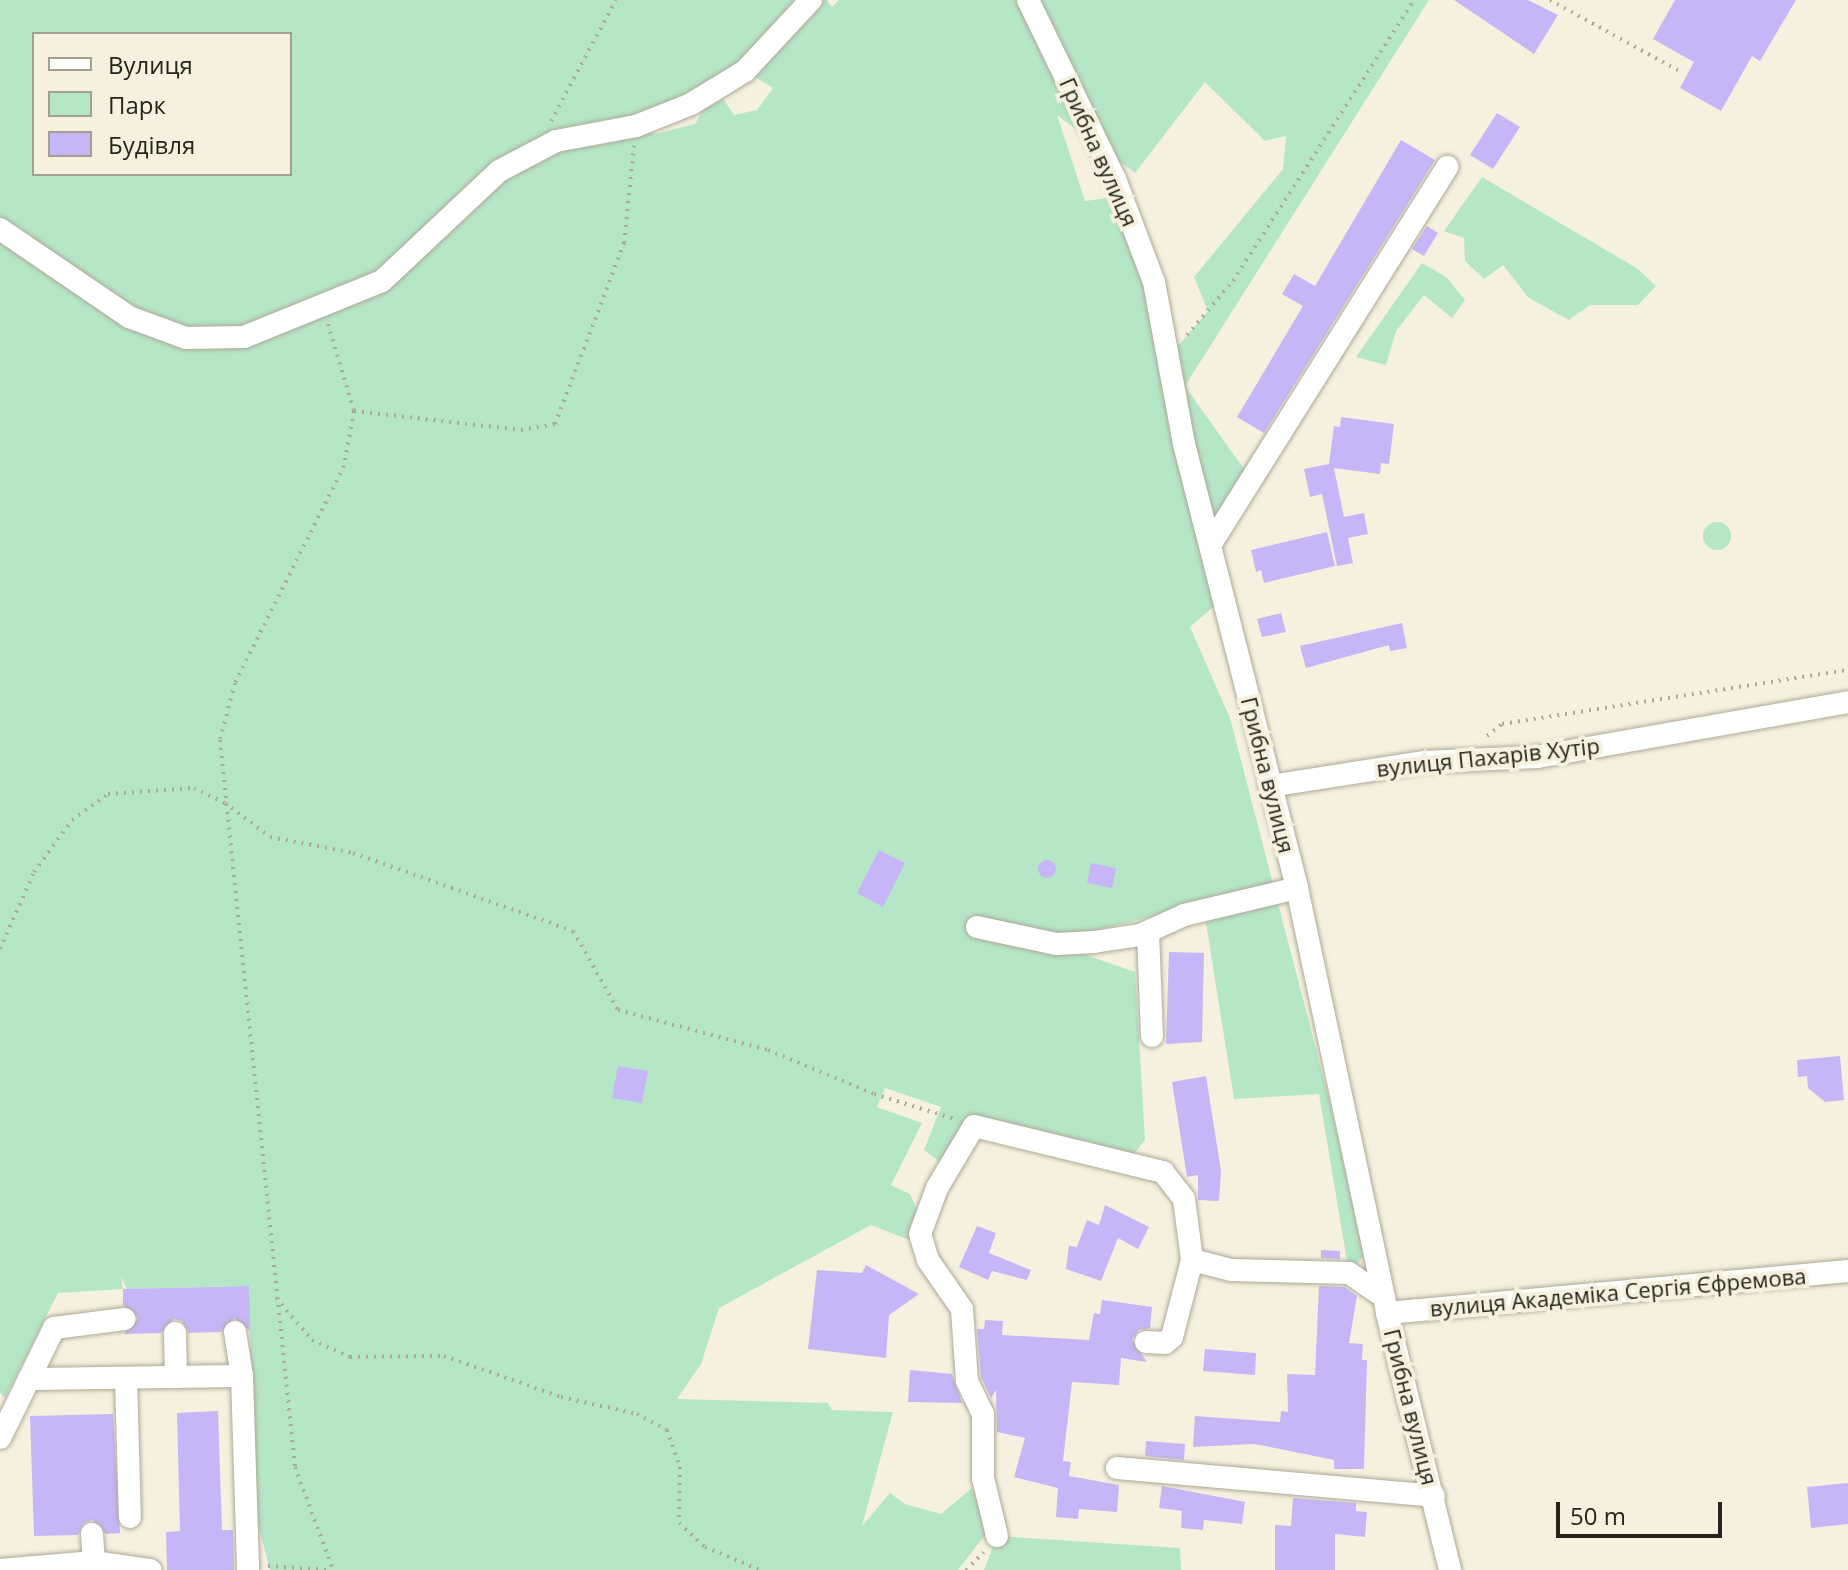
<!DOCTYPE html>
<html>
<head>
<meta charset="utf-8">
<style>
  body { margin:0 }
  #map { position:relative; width:1848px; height:1570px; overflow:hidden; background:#f6f1df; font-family:"Open Sans",sans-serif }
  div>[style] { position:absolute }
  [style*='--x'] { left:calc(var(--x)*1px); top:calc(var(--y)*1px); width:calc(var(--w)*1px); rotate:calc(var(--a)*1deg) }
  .green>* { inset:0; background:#b5e7c7 }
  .round { border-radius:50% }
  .building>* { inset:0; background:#c7b6f7 }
  .path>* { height:4px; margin-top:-2px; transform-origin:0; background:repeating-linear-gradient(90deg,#ada99b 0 2px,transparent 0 8px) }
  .roads { filter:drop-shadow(0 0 2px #ada897) drop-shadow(0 0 2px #ada897) }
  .minor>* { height:22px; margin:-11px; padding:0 11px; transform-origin:11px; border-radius:11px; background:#fff }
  span { translate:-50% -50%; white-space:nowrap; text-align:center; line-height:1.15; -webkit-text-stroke:8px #f6f1df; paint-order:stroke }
  .street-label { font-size:22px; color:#26241d }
  .legend { position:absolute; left:32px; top:32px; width:260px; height:144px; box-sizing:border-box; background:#f6f1df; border:2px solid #a39f91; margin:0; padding:10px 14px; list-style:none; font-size:24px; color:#26241d }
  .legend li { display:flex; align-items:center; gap:16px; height:40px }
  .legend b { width:40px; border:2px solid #a39f91 }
  .scale { position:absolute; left:1556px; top:1502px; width:166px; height:36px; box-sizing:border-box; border:4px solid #26241d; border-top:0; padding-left:10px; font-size:24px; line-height:28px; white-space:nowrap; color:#26241d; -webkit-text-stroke:6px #f6f1df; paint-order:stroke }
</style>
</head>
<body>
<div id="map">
  <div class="green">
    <i style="clip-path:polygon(evenodd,0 0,827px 0,832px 7px,839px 0,1429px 0,1185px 386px,1251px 479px,1229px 514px,1204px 514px,1224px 598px,1190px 627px,1230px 718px,1329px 1099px,1364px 1256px,1349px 1273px,1319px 1094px,1234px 1099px,1203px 904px,1049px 942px,1135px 972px,1145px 1140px,1129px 1160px,984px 1127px,965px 1117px,974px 1126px,949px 1168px,924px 1150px,941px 1107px,885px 1088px,877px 1107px,922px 1123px,891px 1185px,910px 1194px,922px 1222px,922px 1245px,871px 1225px,719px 1308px,701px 1364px,677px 1399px,828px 1403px,832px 1410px,893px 1412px,862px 1526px,890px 1493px,905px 1504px,941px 1514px,972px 1488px,988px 1531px,958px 1570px,270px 1570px,258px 1524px,248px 1286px,127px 1289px,121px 1277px,123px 1289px,58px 1293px,5px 1398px,0 1393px,0 0,34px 34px,290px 34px,290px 174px,34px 174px,34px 34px,0 0,745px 71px,773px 88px,757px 110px,734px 115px,723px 99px,703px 110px,695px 124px,655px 134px,637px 126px,745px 71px,0 0,1205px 82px,1265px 141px,1286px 136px,1283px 169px,1194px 277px,1208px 311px,1168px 358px,1122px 196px,1085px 201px,1057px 115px,1135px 173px,1205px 82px)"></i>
    <i style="clip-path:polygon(1482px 177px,1638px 269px,1656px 286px,1638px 305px,1590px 305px,1569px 320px,1529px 298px,1503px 265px,1484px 279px,1465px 261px,1464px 238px,1444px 231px)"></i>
    <i style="clip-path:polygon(1422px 263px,1446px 277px,1465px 300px,1452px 318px,1424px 295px,1396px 331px,1386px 365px,1356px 357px)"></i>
    <i class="round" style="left:1703px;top:522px;width:28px;height:28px"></i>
    <i style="clip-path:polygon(997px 1536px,1180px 1548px,1181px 1570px,984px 1570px)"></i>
  </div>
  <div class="building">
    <i style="clip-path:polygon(1454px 0,1528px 0,1558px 15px,1534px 54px)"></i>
    <i style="clip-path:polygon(1675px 0,1796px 0,1760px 61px,1752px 56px,1721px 111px,1680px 88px,1694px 62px,1653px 39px)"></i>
    <i style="clip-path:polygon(1497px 113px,1520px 127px,1493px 169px,1470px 155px)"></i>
    <i style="clip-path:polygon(1401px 140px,1435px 160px,1264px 433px,1237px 417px,1303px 306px,1282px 294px,1294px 274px,1315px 286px)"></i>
    <i style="clip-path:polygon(1427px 226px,1438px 233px,1424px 256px,1412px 249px)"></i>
    <i style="clip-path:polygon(1341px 417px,1394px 424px,1389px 464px,1381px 463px,1380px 474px,1334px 468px,1344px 517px,1364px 513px,1368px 534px,1348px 538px,1353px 563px,1337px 566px,1322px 494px,1310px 497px,1304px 469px,1329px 464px,1334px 426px,1340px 427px)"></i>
    <i style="clip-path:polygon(1327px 532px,1335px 566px,1264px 583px,1261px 570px,1256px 572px,1251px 550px)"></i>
    <i style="clip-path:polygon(1281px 613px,1286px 632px,1262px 637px,1257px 619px)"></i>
    <i style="clip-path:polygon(1402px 623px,1407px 648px,1390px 651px,1389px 645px,1306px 668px,1300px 646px)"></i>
    <i style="clip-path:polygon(879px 850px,905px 863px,883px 907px,857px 893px)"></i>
    <i class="round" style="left:1038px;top:860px;width:18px;height:18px"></i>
    <i style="clip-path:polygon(1091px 863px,1116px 868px,1112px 888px,1087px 883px)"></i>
    <i style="clip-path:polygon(1169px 952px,1204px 953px,1202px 1042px,1166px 1044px)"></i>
    <i style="clip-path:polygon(1840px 1056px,1844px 1100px,1825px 1102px,1808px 1088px,1807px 1076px,1798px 1077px,1797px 1060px)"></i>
    <i style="clip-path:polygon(618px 1066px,648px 1071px,642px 1103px,612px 1098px)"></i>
    <i style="clip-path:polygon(1206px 1076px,1221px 1171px,1219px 1201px,1198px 1200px,1198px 1175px,1187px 1177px,1172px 1082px)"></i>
    <i style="clip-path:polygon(1105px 1205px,1149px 1227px,1138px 1249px,1118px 1238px,1101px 1281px,1066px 1269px,1069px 1246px,1077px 1247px,1087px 1220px,1099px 1225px)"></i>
    <i style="clip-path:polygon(977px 1226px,996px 1233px,989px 1253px,1031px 1270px,1027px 1280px,992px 1271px,988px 1280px,959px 1267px)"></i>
    <i style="clip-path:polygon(1321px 1250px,1340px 1251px,1340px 1259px,1321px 1258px)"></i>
    <i style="clip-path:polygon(866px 1265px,919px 1294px,889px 1315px,886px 1358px,808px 1349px,817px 1270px,862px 1273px)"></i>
    <i style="clip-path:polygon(249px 1286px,250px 1331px,234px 1318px,221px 1332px,189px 1333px,182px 1321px,174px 1319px,161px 1333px,124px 1334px,138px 1318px,123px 1305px,123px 1289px)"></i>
    <i style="clip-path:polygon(1319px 1286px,1344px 1287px,1357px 1296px,1349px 1343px,1363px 1344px,1362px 1360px,1367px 1360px,1364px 1469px,1334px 1469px,1334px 1460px,1255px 1444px,1193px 1447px,1195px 1416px,1280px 1422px,1281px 1411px,1288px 1412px,1287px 1374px,1315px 1375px)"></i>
    <i style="clip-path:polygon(1102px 1300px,1152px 1307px,1150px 1328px,1139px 1330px,1132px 1340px,1147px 1362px,1121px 1358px,1119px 1385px,1072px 1382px,1063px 1461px,1071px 1462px,1069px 1476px,1119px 1485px,1117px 1512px,1079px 1509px,1078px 1519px,1056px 1517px,1058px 1488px,1014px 1477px,1025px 1438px,997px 1432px,996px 1390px,991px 1398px,981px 1377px,977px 1329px,984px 1329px,985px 1320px,1003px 1321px,1002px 1335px,1089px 1340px,1094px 1313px,1100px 1314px)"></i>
    <i style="clip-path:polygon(1205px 1349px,1256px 1353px,1255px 1375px,1203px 1371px)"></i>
    <i style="clip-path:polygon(910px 1370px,952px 1374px,962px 1403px,908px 1402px)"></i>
    <i style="clip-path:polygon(218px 1411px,222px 1530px,233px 1530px,234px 1570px,167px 1570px,166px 1532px,180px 1531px,177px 1413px)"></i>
    <i style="clip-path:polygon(113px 1414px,120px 1533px,106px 1534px,92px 1520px,84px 1523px,78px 1535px,34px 1536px,30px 1416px)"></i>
    <i style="clip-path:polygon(1146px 1441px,1185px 1444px,1184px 1460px,1145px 1456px)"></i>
    <i style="clip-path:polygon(1848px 1483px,1848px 1524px,1811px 1528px,1807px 1487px)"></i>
    <i style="clip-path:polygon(1162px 1486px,1245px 1502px,1242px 1524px,1204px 1520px,1203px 1530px,1181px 1528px,1182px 1511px,1159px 1508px)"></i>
    <i style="clip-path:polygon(1293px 1498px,1356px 1503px,1356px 1511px,1367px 1512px,1365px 1537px,1335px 1534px,1335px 1570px,1275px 1570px,1275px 1525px,1291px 1526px)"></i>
  </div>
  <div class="path">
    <i style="--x:1550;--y:0;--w:149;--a:28.8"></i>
    <i style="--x:551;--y:121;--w:137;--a:-61.8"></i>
    <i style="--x:328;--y:324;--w:91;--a:73.4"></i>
    <i style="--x:354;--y:411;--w:56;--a:100.3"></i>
    <i style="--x:344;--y:466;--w:243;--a:116.7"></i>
    <i style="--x:235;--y:683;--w:59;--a:104.7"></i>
    <i style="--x:220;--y:740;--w:731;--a:84.11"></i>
    <i style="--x:295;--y:1467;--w:110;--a:69.7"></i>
    <i style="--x:1187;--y:335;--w:71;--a:-49.6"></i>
    <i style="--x:1233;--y:281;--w:334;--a:-57.2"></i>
    <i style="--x:354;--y:411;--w:168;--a:6.5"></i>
    <i style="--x:521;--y:430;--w:35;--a:-10"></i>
    <i style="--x:555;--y:424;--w:194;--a:-69.1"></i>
    <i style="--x:624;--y:243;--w:98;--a:-84.1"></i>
    <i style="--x:1487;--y:736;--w:19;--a:-39"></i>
    <i style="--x:1502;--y:724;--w:350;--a:-8.9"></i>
    <i style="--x:0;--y:949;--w:84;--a:-66.2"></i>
    <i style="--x:34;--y:872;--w:64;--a:-53.8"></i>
    <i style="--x:72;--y:820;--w:44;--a:-35.8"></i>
    <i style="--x:108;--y:794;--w:86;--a:-4"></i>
    <i style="--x:194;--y:788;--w:34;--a:26"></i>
    <i style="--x:225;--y:803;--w:56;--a:37.1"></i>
    <i style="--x:270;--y:837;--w:85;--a:10.9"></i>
    <i style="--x:353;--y:853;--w:233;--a:19.5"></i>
    <i style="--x:573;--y:931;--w:91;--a:60.3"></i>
    <i style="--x:618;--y:1010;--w:155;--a:14.9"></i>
    <i style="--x:768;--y:1050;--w:115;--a:22.5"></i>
    <i style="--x:874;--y:1094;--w:85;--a:17.2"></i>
    <i style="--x:276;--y:1298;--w:55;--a:49.4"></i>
    <i style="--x:312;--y:1340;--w:42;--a:24.1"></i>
    <i style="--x:350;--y:1357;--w:94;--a:-0.6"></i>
    <i style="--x:444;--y:1356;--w:124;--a:19.3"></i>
    <i style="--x:561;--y:1397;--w:78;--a:12.6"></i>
    <i style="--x:637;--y:1414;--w:34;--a:28"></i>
    <i style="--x:667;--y:1430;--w:39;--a:71"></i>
    <i style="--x:680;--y:1467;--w:56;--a:91"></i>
    <i style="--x:679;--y:1523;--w:35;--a:43"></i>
    <i style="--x:705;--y:1547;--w:60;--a:22.7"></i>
    <i style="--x:268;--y:1566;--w:61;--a:3.8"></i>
    <i style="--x:966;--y:1570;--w:25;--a:-45"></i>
  </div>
  <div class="roads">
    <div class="minor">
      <i style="--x:1028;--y:0;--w:199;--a:64.1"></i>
      <i style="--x:1115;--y:179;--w:110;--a:69.3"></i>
      <i style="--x:1154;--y:282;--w:165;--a:79.5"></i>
      <i style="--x:1184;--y:444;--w:458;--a:75.7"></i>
      <i style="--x:1297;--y:888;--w:434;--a:78"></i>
      <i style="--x:1387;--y:1313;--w:265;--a:76.2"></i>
      <i style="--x:0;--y:229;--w:156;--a:34.3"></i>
      <i style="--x:129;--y:317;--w:61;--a:20.2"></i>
      <i style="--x:186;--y:338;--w:58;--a:-1"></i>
      <i style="--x:244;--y:337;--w:149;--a:-22.1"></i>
      <i style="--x:382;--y:281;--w:161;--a:-43.2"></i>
      <i style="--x:499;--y:171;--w:64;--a:-27.8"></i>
      <i style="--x:556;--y:141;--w:81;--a:-10.6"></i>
      <i style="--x:636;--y:126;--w:59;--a:-21.8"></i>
      <i style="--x:691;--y:104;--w:63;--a:-31.4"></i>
      <i style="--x:745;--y:71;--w:97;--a:-47.1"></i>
      <i style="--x:1212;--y:542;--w:443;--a:-57.9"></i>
      <i style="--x:1270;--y:786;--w:156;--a:-8.9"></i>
      <i style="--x:1424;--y:762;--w:113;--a:-2.5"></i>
      <i style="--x:1537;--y:757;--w:316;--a:-10"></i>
      <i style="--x:977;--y:927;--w:81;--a:12.1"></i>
      <i style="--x:1056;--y:944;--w:38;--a:-3"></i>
      <i style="--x:1094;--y:942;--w:47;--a:-8.7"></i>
      <i style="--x:1140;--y:935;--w:48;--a:-24.4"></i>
      <i style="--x:1184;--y:915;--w:116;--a:-13.4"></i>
      <i style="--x:1148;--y:932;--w:104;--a:87.8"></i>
      <i style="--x:1387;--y:1313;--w:463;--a:-5.2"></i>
      <i style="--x:235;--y:1332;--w:45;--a:81"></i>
      <i style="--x:175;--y:1333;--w:44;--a:88.7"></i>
      <i style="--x:1146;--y:1342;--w:19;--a:3"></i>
      <i style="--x:1165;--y:1343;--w:9;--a:-41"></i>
      <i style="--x:1172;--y:1337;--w:80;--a:-75.4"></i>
      <i style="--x:126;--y:1378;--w:139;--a:88.4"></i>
      <i style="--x:29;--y:1379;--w:57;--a:-63.9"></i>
      <i style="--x:54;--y:1328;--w:71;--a:-7.3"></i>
      <i style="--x:0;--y:1438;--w:66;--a:-63.8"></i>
      <i style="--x:29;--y:1379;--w:213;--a:-0.8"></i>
      <i style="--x:242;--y:1376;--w:194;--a:88.2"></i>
      <i style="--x:1117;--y:1468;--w:318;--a:5"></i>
      <i style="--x:92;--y:1534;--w:28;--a:86"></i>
      <i style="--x:997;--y:1536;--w:60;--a:-103.6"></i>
      <i style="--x:983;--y:1478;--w:64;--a:-90"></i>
      <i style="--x:983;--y:1414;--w:37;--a:-116"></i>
      <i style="--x:967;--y:1381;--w:72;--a:-94"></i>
      <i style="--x:962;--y:1309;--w:60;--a:-124.8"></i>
      <i style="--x:928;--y:1260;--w:27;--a:-107"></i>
      <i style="--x:920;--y:1234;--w:49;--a:-69.7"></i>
      <i style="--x:937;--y:1188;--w:72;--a:-59.2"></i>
      <i style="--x:974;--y:1126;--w:195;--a:13.7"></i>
      <i style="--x:1163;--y:1172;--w:34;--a:52"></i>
      <i style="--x:1184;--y:1199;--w:62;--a:82.5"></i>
      <i style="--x:1192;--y:1260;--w:40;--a:14.4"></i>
      <i style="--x:1231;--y:1270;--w:118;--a:1.5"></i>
      <i style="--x:1349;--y:1273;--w:42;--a:34.4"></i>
      <i style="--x:0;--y:1570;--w:94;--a:-4.9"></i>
      <i style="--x:94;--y:1562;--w:57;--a:8.1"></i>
    </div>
  </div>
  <div class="street-label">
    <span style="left:1099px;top:152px;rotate:66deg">Грибна вулиця</span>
    <span style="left:1488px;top:757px;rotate:-6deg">вулиця Пахарів Хутір</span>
    <span style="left:1268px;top:775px;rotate:76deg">Грибна вулиця</span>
    <span style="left:1618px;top:1292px;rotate:-5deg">вулиця Академіка Сергія Єфремова</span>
    <span style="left:1411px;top:1407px;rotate:76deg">Грибна вулиця</span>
  </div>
  <ul class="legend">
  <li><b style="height:10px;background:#fff"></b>Вулиця</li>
  <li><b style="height:22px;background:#b5e7c7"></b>Парк</li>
  <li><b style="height:22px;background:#c7b6f7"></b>Будівля</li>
  </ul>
  <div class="scale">50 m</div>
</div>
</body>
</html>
